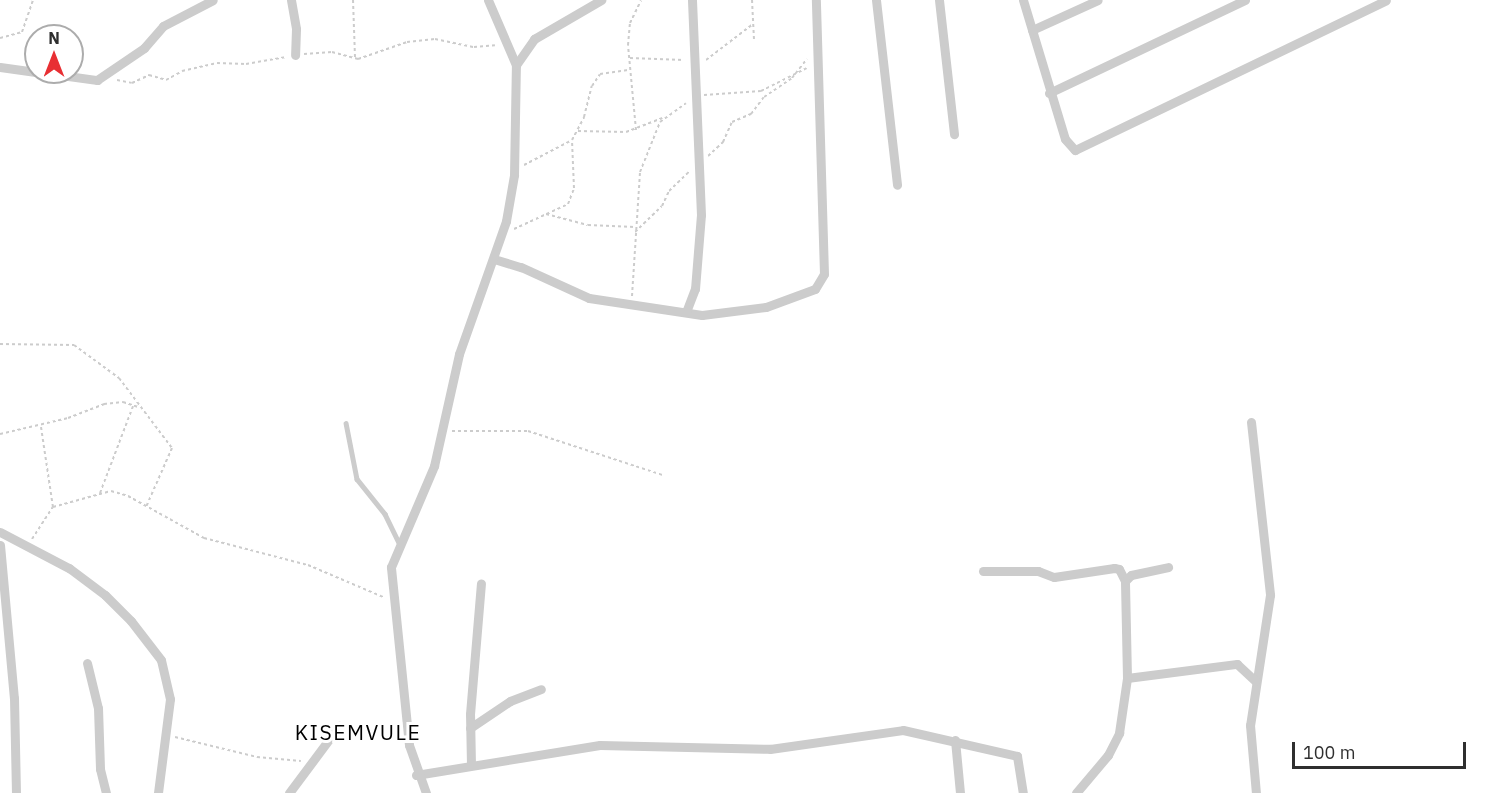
<!DOCTYPE html>
<html>
<head>
<meta charset="utf-8">
<style>
  body { margin:0 }
  #map { position:relative; width:1511px; height:793px; overflow:hidden; background:#fff; font-family:"IBM Plex Sans",sans-serif }
  div>[style] { position:absolute }
  [style*='--x'] { left:calc(var(--x)*1px); top:calc(var(--y)*1px); width:calc(var(--w)*1px); rotate:calc(var(--a)*1deg) }
  .path>* { height:2px; margin-top:-1px; transform-origin:0; background:repeating-linear-gradient(90deg,#ccc 0 3px,transparent 0 6px) }
  .service>* { height:4.5px; margin:-2.25px; padding:0 2.25px; transform-origin:2.25px; border-radius:2.25px; background:#ccc }
  .minor>* { height:9px; margin:-4.5px; padding:0 4.5px; transform-origin:4.5px; border-radius:4.5px; background:#ccc }
  span { translate:-50% -50%; white-space:nowrap; text-align:center; line-height:1.15; -webkit-text-stroke:6px #fff; paint-order:stroke }
  .quarter-label { font-size:21px; color:#000; letter-spacing:1.5px }
  .north { position:absolute; left:24px; top:24px; width:60px; height:60px; box-sizing:border-box; background:#fff; border:2px solid #acacac; border-radius:50%; rotate:0deg; font-size:16px; font-weight:700; line-height:24px; text-align:center; color:#2f2f2f }
  .north::after { content:''; display:block; margin:auto; width:21px; height:27px; background:#e82f33; clip-path:polygon(50% 0,100% 100%,50% 72%,0 100%) }
  .scale { position:absolute; left:1292px; top:742px; width:174px; height:27px; box-sizing:border-box; border:3px solid #2f2f2f; border-top:0; padding-left:8px; font-size:18px; line-height:21px; white-space:nowrap; color:#2f2f2f; -webkit-text-stroke:4px #fff; paint-order:stroke }
</style>
</head>
<body>
<div id="map">
  <div class="path">
    <i style="--x:353;--y:0;--w:57;--a:88"></i>
    <i style="--x:752;--y:0;--w:40;--a:87.1"></i>
    <i style="--x:0;--y:38;--w:23;--a:-15"></i>
    <i style="--x:22;--y:32;--w:34;--a:-71"></i>
    <i style="--x:304;--y:54;--w:28;--a:-4"></i>
    <i style="--x:332;--y:52;--w:27;--a:15"></i>
    <i style="--x:358;--y:59;--w:52;--a:-19.1"></i>
    <i style="--x:407;--y:42;--w:28;--a:-6"></i>
    <i style="--x:435;--y:39;--w:40;--a:12"></i>
    <i style="--x:474;--y:47;--w:21;--a:-5"></i>
    <i style="--x:630;--y:58;--w:54;--a:2.1"></i>
    <i style="--x:706;--y:60;--w:59;--a:-37.5"></i>
    <i style="--x:117;--y:80;--w:15;--a:11"></i>
    <i style="--x:132;--y:83;--w:19;--a:-25"></i>
    <i style="--x:149;--y:75;--w:18;--a:16"></i>
    <i style="--x:166;--y:80;--w:18;--a:-29"></i>
    <i style="--x:182;--y:71;--w:36;--a:-13"></i>
    <i style="--x:217;--y:63;--w:29;--a:2"></i>
    <i style="--x:246;--y:64;--w:41;--a:-9.9"></i>
    <i style="--x:704;--y:95;--w:57;--a:-4"></i>
    <i style="--x:761;--y:91;--w:51;--a:-26.6"></i>
    <i style="--x:636;--y:130;--w:85;--a:-95.4"></i>
    <i style="--x:628;--y:45;--w:22;--a:-85"></i>
    <i style="--x:630;--y:23;--w:25;--a:-64"></i>
    <i style="--x:578;--y:131;--w:48;--a:1.2"></i>
    <i style="--x:626;--y:132;--w:39;--a:-21"></i>
    <i style="--x:708;--y:156;--w:21;--a:-43"></i>
    <i style="--x:723;--y:142;--w:22;--a:-66"></i>
    <i style="--x:732;--y:122;--w:21;--a:-23"></i>
    <i style="--x:751;--y:114;--w:21;--a:-53"></i>
    <i style="--x:764;--y:97;--w:34;--a:-34"></i>
    <i style="--x:792;--y:78;--w:24;--a:-52"></i>
    <i style="--x:524;--y:165;--w:54;--a:-27.5"></i>
    <i style="--x:572;--y:140;--w:26;--a:-62"></i>
    <i style="--x:584;--y:117;--w:32;--a:-76"></i>
    <i style="--x:592;--y:86;--w:14;--a:-56"></i>
    <i style="--x:600;--y:74;--w:30;--a:-8"></i>
    <i style="--x:546;--y:214;--w:43;--a:14.7"></i>
    <i style="--x:588;--y:225;--w:47;--a:2.4"></i>
    <i style="--x:514;--y:229;--w:60;--a:-24.8"></i>
    <i style="--x:568;--y:204;--w:17;--a:-69"></i>
    <i style="--x:574;--y:188;--w:48;--a:-92.4"></i>
    <i style="--x:635;--y:232;--w:37;--a:-44"></i>
    <i style="--x:662;--y:206;--w:17;--a:-65"></i>
    <i style="--x:669;--y:191;--w:29;--a:-44"></i>
    <i style="--x:632;--y:296;--w:124;--a:-86.3"></i>
    <i style="--x:640;--y:172;--w:54;--a:-68.2"></i>
    <i style="--x:660;--y:122;--w:32;--a:-36"></i>
    <i style="--x:0;--y:344;--w:74;--a:0.8"></i>
    <i style="--x:74;--y:345;--w:56;--a:36.3"></i>
    <i style="--x:119;--y:378;--w:88;--a:52.9"></i>
    <i style="--x:172;--y:448;--w:64;--a:113.8"></i>
    <i style="--x:41;--y:427;--w:81;--a:81.5"></i>
    <i style="--x:452;--y:431;--w:76;--a:0"></i>
    <i style="--x:528;--y:431;--w:142;--a:18.1"></i>
    <i style="--x:0;--y:434;--w:70;--a:-13.2"></i>
    <i style="--x:68;--y:418;--w:39;--a:-21"></i>
    <i style="--x:104;--y:404;--w:19;--a:-6"></i>
    <i style="--x:123;--y:402;--w:16;--a:18"></i>
    <i style="--x:100;--y:493;--w:93;--a:-69.2"></i>
    <i style="--x:32;--y:539;--w:38;--a:-57"></i>
    <i style="--x:53;--y:507;--w:60;--a:-15.4"></i>
    <i style="--x:111;--y:491;--w:18;--a:16"></i>
    <i style="--x:128;--y:496;--w:87;--a:28.9"></i>
    <i style="--x:204;--y:538;--w:107;--a:14.6"></i>
    <i style="--x:308;--y:565;--w:82;--a:23.1"></i>
    <i style="--x:175;--y:737;--w:84;--a:13.7"></i>
    <i style="--x:257;--y:757;--w:44;--a:5.2"></i>
  </div>
  <div class="service">
    <i style="--x:346;--y:423;--w:57;--a:78.9"></i>
    <i style="--x:357;--y:479;--w:45;--a:51.3"></i>
    <i style="--x:385;--y:514;--w:34;--a:64"></i>
  </div>
  <div class="minor">
    <i style="--x:291;--y:0;--w:29;--a:80"></i>
    <i style="--x:296;--y:29;--w:26;--a:92"></i>
    <i style="--x:488;--y:0;--w:71;--a:66.7"></i>
    <i style="--x:876;--y:0;--w:186;--a:83.5"></i>
    <i style="--x:939;--y:0;--w:135;--a:83.6"></i>
    <i style="--x:1023;--y:0;--w:145;--a:73.2"></i>
    <i style="--x:1065;--y:139;--w:15;--a:48"></i>
    <i style="--x:1075;--y:150;--w:345;--a:-25.7"></i>
    <i style="--x:1032;--y:30;--w:72;--a:-24.4"></i>
    <i style="--x:0;--y:67;--w:36;--a:8"></i>
    <i style="--x:39;--y:72;--w:59;--a:7.9"></i>
    <i style="--x:97;--y:80;--w:57;--a:-34.2"></i>
    <i style="--x:144;--y:48;--w:29;--a:-49"></i>
    <i style="--x:163;--y:26;--w:56;--a:-27.5"></i>
    <i style="--x:1049;--y:93;--w:217;--a:-25.4"></i>
    <i style="--x:494;--y:259;--w:28;--a:17"></i>
    <i style="--x:521;--y:267;--w:75;--a:24.5"></i>
    <i style="--x:589;--y:298;--w:114;--a:8.6"></i>
    <i style="--x:702;--y:315;--w:64;--a:-7.1"></i>
    <i style="--x:766;--y:307;--w:52;--a:-20.2"></i>
    <i style="--x:815;--y:289;--w:17;--a:-59"></i>
    <i style="--x:824;--y:274;--w:274;--a:-91.7"></i>
    <i style="--x:686;--y:312;--w:25;--a:-69"></i>
    <i style="--x:695;--y:289;--w:74;--a:-85.4"></i>
    <i style="--x:701;--y:215;--w:215;--a:-92.4"></i>
    <i style="--x:1251;--y:422;--w:174;--a:83.7"></i>
    <i style="--x:1270;--y:595;--w:132;--a:98.7"></i>
    <i style="--x:1250;--y:725;--w:68;--a:85"></i>
    <i style="--x:0;--y:532;--w:78;--a:27.6"></i>
    <i style="--x:69;--y:568;--w:45;--a:36.9"></i>
    <i style="--x:105;--y:595;--w:37;--a:45"></i>
    <i style="--x:131;--y:621;--w:49;--a:52.4"></i>
    <i style="--x:161;--y:660;--w:40;--a:77"></i>
    <i style="--x:170;--y:699;--w:95;--a:97.3"></i>
    <i style="--x:0;--y:545;--w:154;--a:84.8"></i>
    <i style="--x:14;--y:698;--w:95;--a:88.8"></i>
    <i style="--x:983;--y:571;--w:55;--a:0"></i>
    <i style="--x:1038;--y:571;--w:17;--a:21"></i>
    <i style="--x:1054;--y:577;--w:61;--a:-8.5"></i>
    <i style="--x:1114;--y:568;--w:5;--a:11"></i>
    <i style="--x:1119;--y:569;--w:13;--a:63"></i>
    <i style="--x:87;--y:663;--w:46;--a:76.3"></i>
    <i style="--x:98;--y:708;--w:61;--a:88.1"></i>
    <i style="--x:100;--y:769;--w:25;--a:76"></i>
    <i style="--x:1127;--y:678;--w:111;--a:-7.3"></i>
    <i style="--x:1237;--y:664;--w:25;--a:43"></i>
    <i style="--x:470;--y:728;--w:48;--a:-34"></i>
    <i style="--x:510;--y:701;--w:33;--a:-21"></i>
    <i style="--x:955;--y:740;--w:53;--a:84.6"></i>
    <i style="--x:471;--y:765;--w:51;--a:-91.1"></i>
    <i style="--x:470;--y:714;--w:131;--a:-85.2"></i>
    <i style="--x:416;--y:775;--w:186;--a:-9.3"></i>
    <i style="--x:600;--y:745;--w:170;--a:1.3"></i>
    <i style="--x:770;--y:749;--w:134;--a:-8.1"></i>
    <i style="--x:903;--y:730;--w:117;--a:12.8"></i>
    <i style="--x:1017;--y:756;--w:37;--a:81"></i>
    <i style="--x:289;--y:793;--w:84;--a:-53.3"></i>
    <i style="--x:426;--y:793;--w:51;--a:-109.5"></i>
    <i style="--x:409;--y:745;--w:179;--a:-95.8"></i>
    <i style="--x:391;--y:567;--w:110;--a:-66.9"></i>
    <i style="--x:434;--y:466;--w:115;--a:-77.4"></i>
    <i style="--x:459;--y:354;--w:141;--a:-70.5"></i>
    <i style="--x:506;--y:221;--w:47;--a:-80.1"></i>
    <i style="--x:514;--y:175;--w:110;--a:-89"></i>
    <i style="--x:516;--y:65;--w:32;--a:-55"></i>
    <i style="--x:534;--y:39;--w:78;--a:-30.2"></i>
    <i style="--x:1076;--y:793;--w:50;--a:-49.9"></i>
    <i style="--x:1108;--y:755;--w:25;--a:-63"></i>
    <i style="--x:1119;--y:733;--w:56;--a:-81.7"></i>
    <i style="--x:1127;--y:678;--w:97;--a:-91.2"></i>
    <i style="--x:1125;--y:581;--w:8;--a:-45"></i>
    <i style="--x:1131;--y:575;--w:38;--a:-12"></i>
  </div>
  <div class="quarter-label">
    <span style="left:358px;top:732px">KISEMVULE</span>
  </div>
  <div class="north">N</div>
  <div class="scale">100 m</div>
</div>
</body>
</html>
